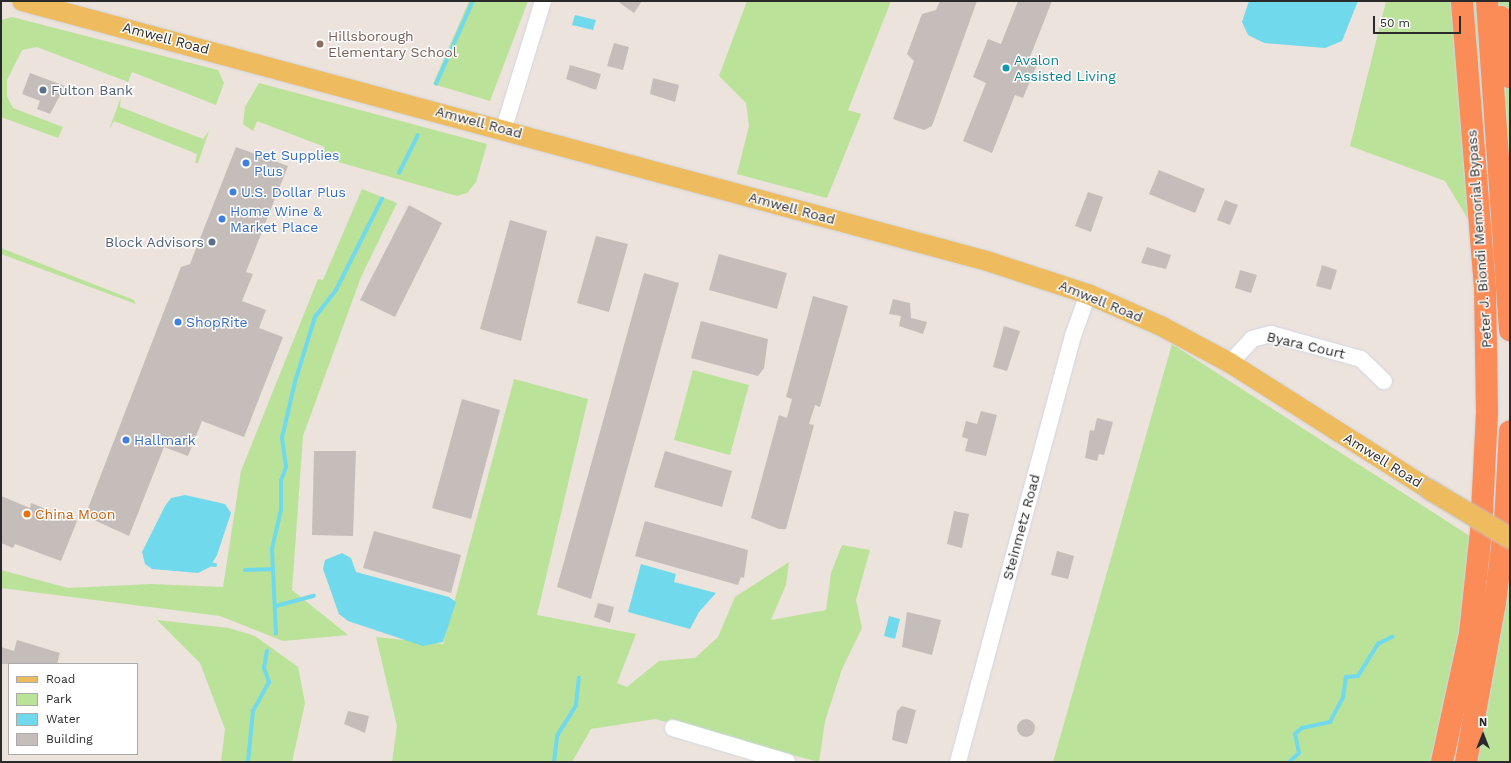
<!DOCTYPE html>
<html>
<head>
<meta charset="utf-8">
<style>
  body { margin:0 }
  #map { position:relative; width:1511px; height:763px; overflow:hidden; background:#ece3dc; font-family:"Work Sans",sans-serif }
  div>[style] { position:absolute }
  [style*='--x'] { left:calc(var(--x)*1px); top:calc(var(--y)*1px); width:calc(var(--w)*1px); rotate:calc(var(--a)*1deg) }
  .green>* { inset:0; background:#bae299 }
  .water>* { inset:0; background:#70daec }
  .stream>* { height:3.5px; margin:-1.75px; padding:0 1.75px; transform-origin:1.75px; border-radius:1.75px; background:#70daec }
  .building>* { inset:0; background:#c4bdb9 }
  .round { border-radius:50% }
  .roads { filter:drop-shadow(0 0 1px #d1d6e2) drop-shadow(0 0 1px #d1d6e2) }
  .minor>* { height:16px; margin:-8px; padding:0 8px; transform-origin:8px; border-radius:8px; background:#fff }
  .major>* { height:20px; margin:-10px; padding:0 10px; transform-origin:10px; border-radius:10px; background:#eebc5f }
  .highway>* { height:22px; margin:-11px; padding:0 11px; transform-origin:11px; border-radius:11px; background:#fb8c57 }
  .bridges { filter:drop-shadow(0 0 1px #c3c3c3) drop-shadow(0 0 1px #c3c3c3) }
  .major-bridge>* { height:20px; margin:-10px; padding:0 10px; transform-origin:10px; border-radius:10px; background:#eebc5f }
  .dots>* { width:11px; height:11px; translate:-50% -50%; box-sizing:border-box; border:2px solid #fff; border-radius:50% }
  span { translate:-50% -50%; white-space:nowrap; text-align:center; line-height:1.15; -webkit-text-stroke:3px #fff; paint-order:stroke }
  .education-label { font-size:14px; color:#785e54 }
  .left { translate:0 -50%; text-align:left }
  .street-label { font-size:14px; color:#2a2a2a }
  .culture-label { font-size:14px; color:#0d838f }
  .service-label { font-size:14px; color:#4e5e75 }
  .right { translate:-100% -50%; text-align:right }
  .shop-label { font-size:14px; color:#366cbe }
  .food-label { font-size:14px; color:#c56008 }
  .frame { position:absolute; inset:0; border:2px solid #2a2a2a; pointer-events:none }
  .legend { position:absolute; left:8px; top:663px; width:130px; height:92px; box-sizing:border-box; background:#fff; border:1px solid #aaa; margin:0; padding:5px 7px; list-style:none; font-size:12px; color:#2a2a2a }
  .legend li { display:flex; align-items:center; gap:8px; height:20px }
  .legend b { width:20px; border:1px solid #aaa }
  .north { position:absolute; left:1463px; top:715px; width:40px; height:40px; -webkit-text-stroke:3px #fff; paint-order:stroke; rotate:0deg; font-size:11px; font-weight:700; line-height:16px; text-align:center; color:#2a2a2a }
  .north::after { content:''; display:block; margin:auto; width:14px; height:18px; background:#2a2a2a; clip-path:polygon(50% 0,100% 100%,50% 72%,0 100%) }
  .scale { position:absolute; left:1373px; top:16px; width:88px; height:18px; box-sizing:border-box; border:2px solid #2a2a2a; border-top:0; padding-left:5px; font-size:12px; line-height:14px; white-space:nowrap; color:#2a2a2a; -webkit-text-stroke:3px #fff; paint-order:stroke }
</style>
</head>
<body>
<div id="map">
  <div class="green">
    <i style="clip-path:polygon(469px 1px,528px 1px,490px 101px,433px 84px)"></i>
    <i style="clip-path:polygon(747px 1px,891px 1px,848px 110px,861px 114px,827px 198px,737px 174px,749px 126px,746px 103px,719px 76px)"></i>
    <i style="clip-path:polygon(1386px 1px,1510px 1px,1510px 231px,1468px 219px,1445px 181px,1350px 146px)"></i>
    <i style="clip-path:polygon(12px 17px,218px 70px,224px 83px,216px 105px,132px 72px,128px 82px,37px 47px,22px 50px,7px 80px,7px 97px,13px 108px,63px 127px,58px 138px,1px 117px,1px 20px)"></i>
    <i style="clip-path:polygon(259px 83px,487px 144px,476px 182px,467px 193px,457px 196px,321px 157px,325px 147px,257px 121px,253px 131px,243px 124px,245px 107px)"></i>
    <i style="clip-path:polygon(121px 97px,120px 107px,203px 139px,209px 131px,198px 163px,195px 163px,197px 154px,114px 121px,109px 130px)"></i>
    <i style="clip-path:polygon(362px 189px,397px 203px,361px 277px,303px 436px,292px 590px,348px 635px,283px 641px,220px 616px,1px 588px,1px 570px,68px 588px,151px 584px,223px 587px,241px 471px,318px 279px,323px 280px)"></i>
    <i style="clip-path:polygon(1px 248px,134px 300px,136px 304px,1px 254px)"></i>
    <i style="clip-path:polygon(1172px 344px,1510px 562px,1510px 762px,1053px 762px)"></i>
    <i style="clip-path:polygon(693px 370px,749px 385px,730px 455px,674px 440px)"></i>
    <i style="clip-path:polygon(514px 379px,588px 399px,537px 615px,636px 634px,617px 683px,627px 687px,659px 661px,695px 658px,718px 637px,735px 597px,789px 562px,786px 585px,771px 620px,826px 610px,831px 573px,842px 545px,870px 550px,856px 600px,862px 628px,842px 669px,825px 721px,819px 762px,655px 719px,591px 729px,572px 762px,392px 762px,397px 726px,376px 637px,443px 644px)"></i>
    <i style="clip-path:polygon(157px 620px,229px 628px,255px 636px,298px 667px,305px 703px,292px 762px,221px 762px,225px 729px,200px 663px)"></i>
  </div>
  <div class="water">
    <i style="clip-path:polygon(1249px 1px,1358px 1px,1342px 41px,1325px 48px,1264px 43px,1248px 35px,1242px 22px)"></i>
    <i style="clip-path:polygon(575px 15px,596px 20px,593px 30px,572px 25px)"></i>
    <i style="clip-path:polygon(185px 495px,225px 504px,231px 513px,217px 555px,210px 567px,198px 573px,152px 569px,145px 564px,142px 552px,165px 506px,171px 498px)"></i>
    <i style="clip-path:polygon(342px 553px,351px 558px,356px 572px,449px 597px,456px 602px,443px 642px,423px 646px,348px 621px,339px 614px,323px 569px,325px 560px)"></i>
    <i style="clip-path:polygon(641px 564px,676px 574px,674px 582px,716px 593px,699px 612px,690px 629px,628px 612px)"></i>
    <i style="clip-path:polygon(889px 616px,900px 619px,895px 639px,884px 636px)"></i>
  </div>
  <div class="stream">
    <i style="--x:436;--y:84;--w:91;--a:-66"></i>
    <i style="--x:399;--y:173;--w:42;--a:-63.4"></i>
    <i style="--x:207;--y:564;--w:8;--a:7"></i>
    <i style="--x:245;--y:570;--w:28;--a:-2"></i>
    <i style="--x:276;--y:606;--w:39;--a:-15"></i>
    <i style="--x:276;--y:634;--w:85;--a:-92.7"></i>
    <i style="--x:272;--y:549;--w:40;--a:-77"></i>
    <i style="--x:281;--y:510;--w:29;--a:-90"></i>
    <i style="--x:281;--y:481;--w:15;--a:-70"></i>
    <i style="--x:286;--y:467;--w:29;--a:-98"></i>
    <i style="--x:282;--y:438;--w:57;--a:-76.9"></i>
    <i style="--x:295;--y:382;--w:68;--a:-72.9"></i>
    <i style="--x:315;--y:317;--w:34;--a:-52"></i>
    <i style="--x:336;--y:290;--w:102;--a:-63.2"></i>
    <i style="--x:248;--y:762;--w:51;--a:-84.4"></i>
    <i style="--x:253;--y:711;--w:33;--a:-61"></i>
    <i style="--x:269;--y:682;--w:15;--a:-110"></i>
    <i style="--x:264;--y:668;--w:17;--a:-80"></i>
    <i style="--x:554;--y:762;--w:26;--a:-83"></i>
    <i style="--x:557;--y:736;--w:36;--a:-58"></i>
    <i style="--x:576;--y:705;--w:27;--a:-84"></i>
    <i style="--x:1289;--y:762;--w:13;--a:-42"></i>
    <i style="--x:1299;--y:753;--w:19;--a:-102"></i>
    <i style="--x:1295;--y:734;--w:9;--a:-41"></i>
    <i style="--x:1302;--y:728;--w:29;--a:-12"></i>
    <i style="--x:1330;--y:722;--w:27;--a:-62"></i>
    <i style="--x:1343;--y:698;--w:21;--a:-82"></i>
    <i style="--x:1346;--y:677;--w:12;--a:-5"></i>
    <i style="--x:1358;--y:676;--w:38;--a:-58"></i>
    <i style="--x:1378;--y:644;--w:16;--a:-27"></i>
  </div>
  <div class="building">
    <i style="clip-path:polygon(617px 1px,642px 1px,634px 13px)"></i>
    <i style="clip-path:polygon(940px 1px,977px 1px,932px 126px,924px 130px,893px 119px,914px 61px,907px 54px,922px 14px,936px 10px)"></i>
    <i style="clip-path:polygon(1018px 1px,1052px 1px,1030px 57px,1039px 60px,1023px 98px,1015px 95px,992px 153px,963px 141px,986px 83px,973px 77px,988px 39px,1001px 44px)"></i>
    <i style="clip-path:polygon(614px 43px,629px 47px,623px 70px,607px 66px)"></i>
    <i style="clip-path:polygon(570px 65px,601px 74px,596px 90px,566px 79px)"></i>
    <i style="clip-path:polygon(30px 73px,65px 86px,50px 114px,37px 109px,40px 101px,22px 94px)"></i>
    <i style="clip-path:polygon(653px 78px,679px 85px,675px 102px,650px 94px)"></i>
    <i style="clip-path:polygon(236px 147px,288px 166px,246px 272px,253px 274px,242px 301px,266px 310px,259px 328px,283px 337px,244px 437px,202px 421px,188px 456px,164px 447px,129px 536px,85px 516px,181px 267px,190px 264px)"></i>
    <i style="clip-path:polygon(1159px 170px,1205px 189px,1195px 213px,1149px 194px)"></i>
    <i style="clip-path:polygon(1088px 192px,1103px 197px,1091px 232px,1075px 226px)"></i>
    <i style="clip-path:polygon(1225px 200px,1238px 205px,1230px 225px,1217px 220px)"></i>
    <i style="clip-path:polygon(409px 205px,442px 223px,395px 317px,360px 300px)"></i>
    <i style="clip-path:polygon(510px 220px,547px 231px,521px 341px,480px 329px)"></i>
    <i style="clip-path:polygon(596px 236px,628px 244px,609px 312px,577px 303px)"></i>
    <i style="clip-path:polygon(1147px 247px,1171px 255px,1166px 269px,1141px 263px)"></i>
    <i style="clip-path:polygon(719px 254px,787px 273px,777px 309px,709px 290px)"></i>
    <i style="clip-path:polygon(1322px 265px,1337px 270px,1331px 290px,1316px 286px)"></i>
    <i style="clip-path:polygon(1240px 270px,1257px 275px,1251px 293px,1235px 288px)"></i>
    <i style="clip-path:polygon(644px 273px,679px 283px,591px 599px,557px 587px)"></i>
    <i style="clip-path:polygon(813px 296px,848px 306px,820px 407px,815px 405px,809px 424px,814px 425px,786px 529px,779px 529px,751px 518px,779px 415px,787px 418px,792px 399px,786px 397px)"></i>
    <i style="clip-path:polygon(893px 299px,910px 303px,911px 318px,927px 322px,923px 334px,899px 326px,901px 316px,889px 314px)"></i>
    <i style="clip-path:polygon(701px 321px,768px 339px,764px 368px,758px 376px,691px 358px)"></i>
    <i style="clip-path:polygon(1004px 326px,1020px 331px,1007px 371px,993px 367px)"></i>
    <i style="clip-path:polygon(462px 399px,500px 410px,471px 519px,432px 508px)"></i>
    <i style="clip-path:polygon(981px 411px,997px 415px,986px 456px,965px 451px,968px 439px,962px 437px,966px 421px,977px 424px)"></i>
    <i style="clip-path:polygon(1097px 418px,1113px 422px,1104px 455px,1099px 454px,1097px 461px,1085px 458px,1090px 430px,1094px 431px)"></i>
    <i style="clip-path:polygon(314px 451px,356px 451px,353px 536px,312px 535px)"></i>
    <i style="clip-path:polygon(665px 451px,732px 471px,722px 507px,654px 487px)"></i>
    <i style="clip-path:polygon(1px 496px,30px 508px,31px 503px,77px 521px,61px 561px,15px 544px,13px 548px,1px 543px)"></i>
    <i style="clip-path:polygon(954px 511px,969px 514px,962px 548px,947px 544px)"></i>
    <i style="clip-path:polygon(645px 521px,748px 550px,744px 578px,741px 577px,738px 585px,635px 556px)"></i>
    <i style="clip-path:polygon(374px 531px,461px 555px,451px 593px,363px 568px)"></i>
    <i style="clip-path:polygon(1057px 551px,1074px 556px,1068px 579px,1051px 575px)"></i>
    <i style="clip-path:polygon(598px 603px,614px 607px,610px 623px,594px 617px)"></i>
    <i style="clip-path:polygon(907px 612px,941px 620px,932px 655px,902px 647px)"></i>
    <i style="clip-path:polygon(17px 640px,60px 653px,57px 664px,1px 664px,1px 647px,14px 651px)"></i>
    <i style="clip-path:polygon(902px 706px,916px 710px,907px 744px,892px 740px,897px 711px)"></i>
    <i style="clip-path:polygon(348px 711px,369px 716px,365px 733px,344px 724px)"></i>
    <i class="round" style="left:1017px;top:719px;width:18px;height:18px"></i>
  </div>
  <div class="roads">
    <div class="minor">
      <i style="--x:504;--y:128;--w:133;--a:-72.9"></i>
      <i style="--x:1230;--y:363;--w:33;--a:-47"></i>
      <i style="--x:1252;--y:339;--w:20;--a:-15"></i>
      <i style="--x:1271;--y:334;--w:93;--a:15.5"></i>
      <i style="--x:1361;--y:359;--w:32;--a:44"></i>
      <i style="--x:673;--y:728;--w:119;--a:16.6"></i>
      <i style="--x:958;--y:762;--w:441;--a:-74.9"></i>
      <i style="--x:1073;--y:336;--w:45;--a:-70.3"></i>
    </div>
    <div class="major">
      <i style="--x:22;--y:1;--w:999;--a:15.08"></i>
      <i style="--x:987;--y:261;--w:106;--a:18.1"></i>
      <i style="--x:1088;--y:294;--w:80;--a:23.7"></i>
      <i style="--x:1161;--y:326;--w:78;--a:28.2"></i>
      <i style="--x:1230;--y:363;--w:237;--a:32.4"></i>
    </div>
    <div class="highway">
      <i style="--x:1487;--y:1;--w:330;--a:86"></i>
      <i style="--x:1501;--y:17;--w:61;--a:81.5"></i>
      <i style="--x:1442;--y:762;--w:131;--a:-77.7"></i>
      <i style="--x:1470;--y:634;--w:104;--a:-83.9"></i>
      <i style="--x:1481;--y:531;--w:118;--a:-87.1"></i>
      <i style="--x:1487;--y:413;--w:125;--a:-90.9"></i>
      <i style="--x:1485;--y:288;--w:288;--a:-94.6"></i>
      <i style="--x:1466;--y:762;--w:162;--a:-79.7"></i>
      <i style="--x:1495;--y:603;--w:81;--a:-82.9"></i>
      <i style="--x:1505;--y:523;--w:92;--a:-86.9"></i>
    </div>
  </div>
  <div class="bridges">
    <div class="major-bridge">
      <i style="--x:1430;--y:490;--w:93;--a:31"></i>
    </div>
  </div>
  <div class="dots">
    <i style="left:320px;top:44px;background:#8d6e63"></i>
    <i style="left:1006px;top:68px;background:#0f9aa8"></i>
    <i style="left:43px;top:90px;background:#5c6f8a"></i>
    <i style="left:246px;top:163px;background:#3f7fe0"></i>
    <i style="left:233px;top:192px;background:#3f7fe0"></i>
    <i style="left:222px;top:219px;background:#3f7fe0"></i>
    <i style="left:212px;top:242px;background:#5c6f8a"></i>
    <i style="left:178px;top:322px;background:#3f7fe0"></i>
    <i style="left:126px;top:440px;background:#3f7fe0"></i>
    <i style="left:27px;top:514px;background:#e8710a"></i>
  </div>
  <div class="education-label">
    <span class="left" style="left:328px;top:44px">Hillsborough<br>Elementary School</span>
  </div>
  <div class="street-label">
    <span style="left:166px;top:38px;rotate:15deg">Amwell Road</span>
    <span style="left:479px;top:122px;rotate:15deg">Amwell Road</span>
    <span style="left:792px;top:208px;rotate:15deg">Amwell Road</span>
    <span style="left:1479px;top:239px;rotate:-94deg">Peter J. Biondi Memorial Bypass</span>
    <span style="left:1101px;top:301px;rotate:22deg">Amwell Road</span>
    <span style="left:1306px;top:345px;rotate:13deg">Byara Court</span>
    <span style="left:1383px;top:460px;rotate:32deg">Amwell Road</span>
    <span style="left:1021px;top:527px;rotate:-75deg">Steinmetz Road</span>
  </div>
  <div class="culture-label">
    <span class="left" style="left:1014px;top:68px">Avalon<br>Assisted Living</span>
  </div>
  <div class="service-label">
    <span class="left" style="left:51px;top:90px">Fulton Bank</span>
    <span class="right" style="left:204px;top:242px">Block Advisors</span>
  </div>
  <div class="shop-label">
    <span class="left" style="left:254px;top:163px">Pet Supplies<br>Plus</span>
    <span class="left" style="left:241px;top:192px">U.S. Dollar Plus</span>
    <span class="left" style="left:230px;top:219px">Home Wine &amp;<br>Market Place</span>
    <span class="left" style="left:186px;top:322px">ShopRite</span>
    <span class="left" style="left:134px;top:440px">Hallmark</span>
  </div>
  <div class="food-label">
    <span class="left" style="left:35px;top:514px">China Moon</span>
  </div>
  <div class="frame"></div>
  <ul class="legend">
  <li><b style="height:5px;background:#eebc5f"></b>Road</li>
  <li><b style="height:11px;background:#bae299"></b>Park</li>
  <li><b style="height:11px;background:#70daec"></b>Water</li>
  <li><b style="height:11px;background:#c4bdb9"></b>Building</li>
  </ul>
  <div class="north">N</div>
  <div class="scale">50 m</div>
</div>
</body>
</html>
